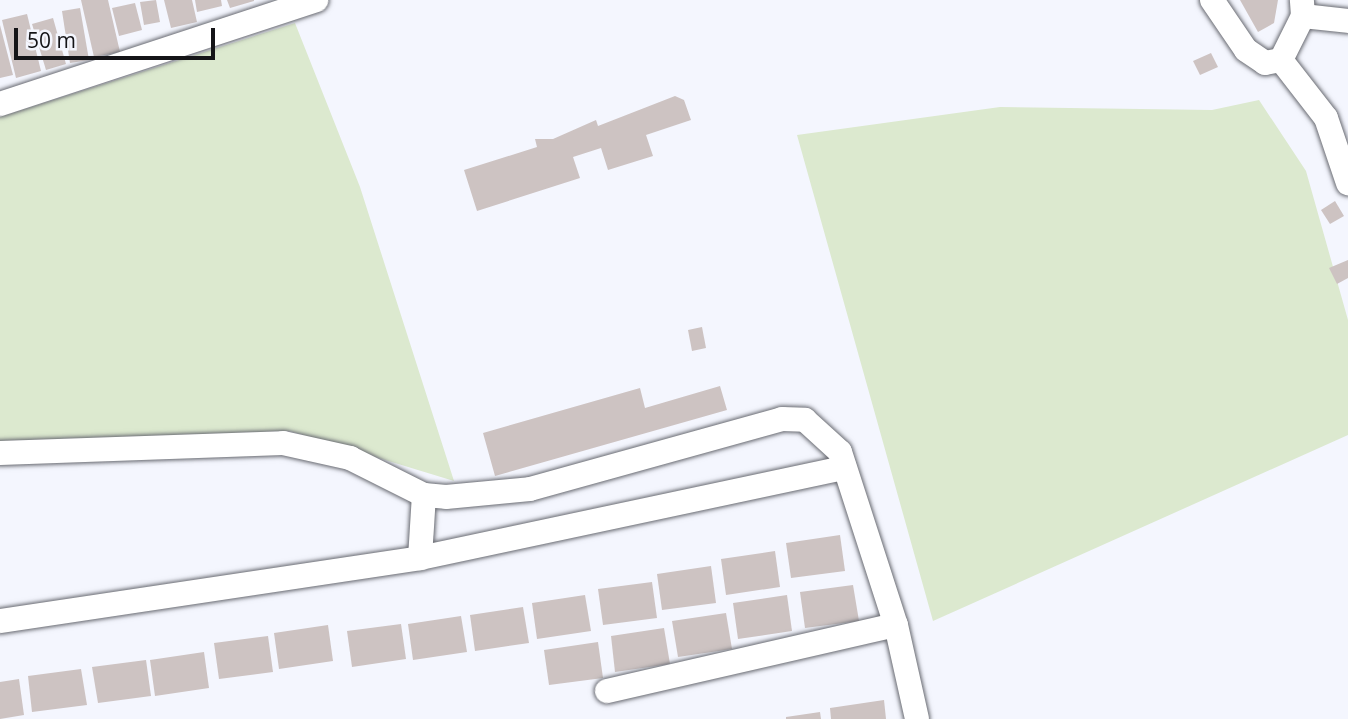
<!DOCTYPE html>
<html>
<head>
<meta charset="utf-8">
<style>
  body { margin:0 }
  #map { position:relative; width:1348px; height:719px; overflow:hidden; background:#f4f6fe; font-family:"Open Sans",sans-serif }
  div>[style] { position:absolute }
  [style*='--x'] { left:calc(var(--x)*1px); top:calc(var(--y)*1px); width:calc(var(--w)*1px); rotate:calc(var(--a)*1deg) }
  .green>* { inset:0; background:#dce9cf }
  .building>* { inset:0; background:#cdc3c2 }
  .roads { filter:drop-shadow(0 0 2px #696b72) drop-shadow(0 0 2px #696b72) }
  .street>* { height:24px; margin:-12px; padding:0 12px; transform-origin:12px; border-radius:12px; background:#fff }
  span { translate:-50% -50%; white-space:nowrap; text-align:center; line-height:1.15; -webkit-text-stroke:7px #f4f6fe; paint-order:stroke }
  .scale { position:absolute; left:14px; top:28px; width:201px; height:32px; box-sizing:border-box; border:4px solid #141417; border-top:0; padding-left:9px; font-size:21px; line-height:24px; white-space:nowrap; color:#141417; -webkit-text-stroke:5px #f4f6fe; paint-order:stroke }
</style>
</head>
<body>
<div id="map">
  <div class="green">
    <i style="clip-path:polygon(295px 23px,360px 187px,454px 481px,290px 431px,0 441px,0 117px)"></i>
    <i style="clip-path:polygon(1259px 100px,1306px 171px,1348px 320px,1348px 435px,933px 621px,797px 135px,1000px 107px,1212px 110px)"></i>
  </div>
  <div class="building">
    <i style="clip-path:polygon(81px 0,108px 0,120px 52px,94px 57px)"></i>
    <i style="clip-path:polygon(156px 0,160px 22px,144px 25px,140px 2px)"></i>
    <i style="clip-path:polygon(164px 0,192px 0,197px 22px,171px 28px)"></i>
    <i style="clip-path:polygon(195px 0,221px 0,222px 6px,197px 12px)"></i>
    <i style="clip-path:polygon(227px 0,254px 0,254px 1px,230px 8px)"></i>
    <i style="clip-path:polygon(1240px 0,1278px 0,1274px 23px,1258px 32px)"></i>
    <i style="clip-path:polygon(135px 3px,142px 30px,119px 36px,112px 8px)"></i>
    <i style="clip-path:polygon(80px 8px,89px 60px,70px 63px,62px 11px)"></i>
    <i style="clip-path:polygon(27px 14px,41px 71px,16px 78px,2px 20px)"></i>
    <i style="clip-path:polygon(53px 18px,66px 64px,46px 70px,32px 24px)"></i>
    <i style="clip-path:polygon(0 25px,13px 75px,0 78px)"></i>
    <i style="clip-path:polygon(1211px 53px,1218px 67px,1200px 75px,1193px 61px)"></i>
    <i style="clip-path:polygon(675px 96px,684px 100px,691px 120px,646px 135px,653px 156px,608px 170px,601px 148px,573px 157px,580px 178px,477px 211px,464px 170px,537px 147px,535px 139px,553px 139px,596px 120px,598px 126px)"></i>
    <i style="clip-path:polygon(1335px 201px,1344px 216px,1330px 224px,1321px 210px)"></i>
    <i style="clip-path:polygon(1348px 260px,1348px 278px,1337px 284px,1329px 268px)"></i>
    <i style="clip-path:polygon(702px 327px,706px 348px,692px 351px,688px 330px)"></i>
    <i style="clip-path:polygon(720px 386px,727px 410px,495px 476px,483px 433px,640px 388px,645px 408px)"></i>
    <i style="clip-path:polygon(840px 535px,845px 571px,791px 578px,786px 543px)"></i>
    <i style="clip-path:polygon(775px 551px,780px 587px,726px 595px,721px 559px)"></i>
    <i style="clip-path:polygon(711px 566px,716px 603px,662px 610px,657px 574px)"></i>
    <i style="clip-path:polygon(652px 582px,657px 618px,603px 625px,598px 589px)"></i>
    <i style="clip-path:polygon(853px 585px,859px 621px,805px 628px,800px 592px)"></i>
    <i style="clip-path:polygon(585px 595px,591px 631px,537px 639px,532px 603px)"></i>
    <i style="clip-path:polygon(787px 595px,792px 631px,738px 639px,733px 603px)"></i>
    <i style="clip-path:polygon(523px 607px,529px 643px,475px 651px,470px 615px)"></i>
    <i style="clip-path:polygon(726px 613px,732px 649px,678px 657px,672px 621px)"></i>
    <i style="clip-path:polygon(461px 616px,467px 652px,413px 660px,408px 624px)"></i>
    <i style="clip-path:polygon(401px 624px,406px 659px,352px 667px,347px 631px)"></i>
    <i style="clip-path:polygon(328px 625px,333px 661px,279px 669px,274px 633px)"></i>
    <i style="clip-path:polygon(664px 628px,670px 664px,615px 672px,611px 636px)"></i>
    <i style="clip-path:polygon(268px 636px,273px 672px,219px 679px,214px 643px)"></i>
    <i style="clip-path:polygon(598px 642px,603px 678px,549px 685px,544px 650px)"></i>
    <i style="clip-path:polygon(204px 652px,209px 688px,155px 696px,150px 660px)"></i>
    <i style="clip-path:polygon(146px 660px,151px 696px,98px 703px,92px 667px)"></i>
    <i style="clip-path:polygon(81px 669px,87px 705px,32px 712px,28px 676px)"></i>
    <i style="clip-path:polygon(19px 679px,24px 715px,0 719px,0 682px)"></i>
    <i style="clip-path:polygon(884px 700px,886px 719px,831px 719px,830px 708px)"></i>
    <i style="clip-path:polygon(820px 712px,821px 719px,786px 719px,786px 717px)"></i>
  </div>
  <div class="roads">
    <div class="street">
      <i style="--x:1212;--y:0;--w:60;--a:55.8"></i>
      <i style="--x:1246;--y:50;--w:23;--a:34"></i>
      <i style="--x:1265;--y:63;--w:16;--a:-11"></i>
      <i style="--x:1303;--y:16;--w:45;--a:6.3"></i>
      <i style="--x:1281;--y:60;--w:73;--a:52.2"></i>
      <i style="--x:1326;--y:118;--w:69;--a:71.3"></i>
      <i style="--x:1281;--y:60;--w:49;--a:-63.4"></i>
      <i style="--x:1303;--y:16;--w:16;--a:-94"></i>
      <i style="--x:0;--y:104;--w:333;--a:-18.2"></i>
      <i style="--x:0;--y:453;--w:283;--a:-2"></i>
      <i style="--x:283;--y:443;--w:69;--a:12.6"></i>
      <i style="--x:350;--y:458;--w:83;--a:26.6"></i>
      <i style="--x:424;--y:495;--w:22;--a:5"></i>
      <i style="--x:446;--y:497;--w:84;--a:-5.4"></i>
      <i style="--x:530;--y:489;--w:262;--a:-15.5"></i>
      <i style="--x:782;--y:419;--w:23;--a:2"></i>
      <i style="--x:805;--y:420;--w:47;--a:42.4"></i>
      <i style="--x:840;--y:452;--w:182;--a:72.1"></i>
      <i style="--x:896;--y:625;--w:96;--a:77.4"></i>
      <i style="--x:420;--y:558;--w:63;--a:-86.4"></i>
      <i style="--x:0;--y:621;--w:425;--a:-8.5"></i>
      <i style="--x:420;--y:558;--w:434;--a:-12"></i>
      <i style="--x:607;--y:691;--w:296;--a:-12.9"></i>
    </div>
  </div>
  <div class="scale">50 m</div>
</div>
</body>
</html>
